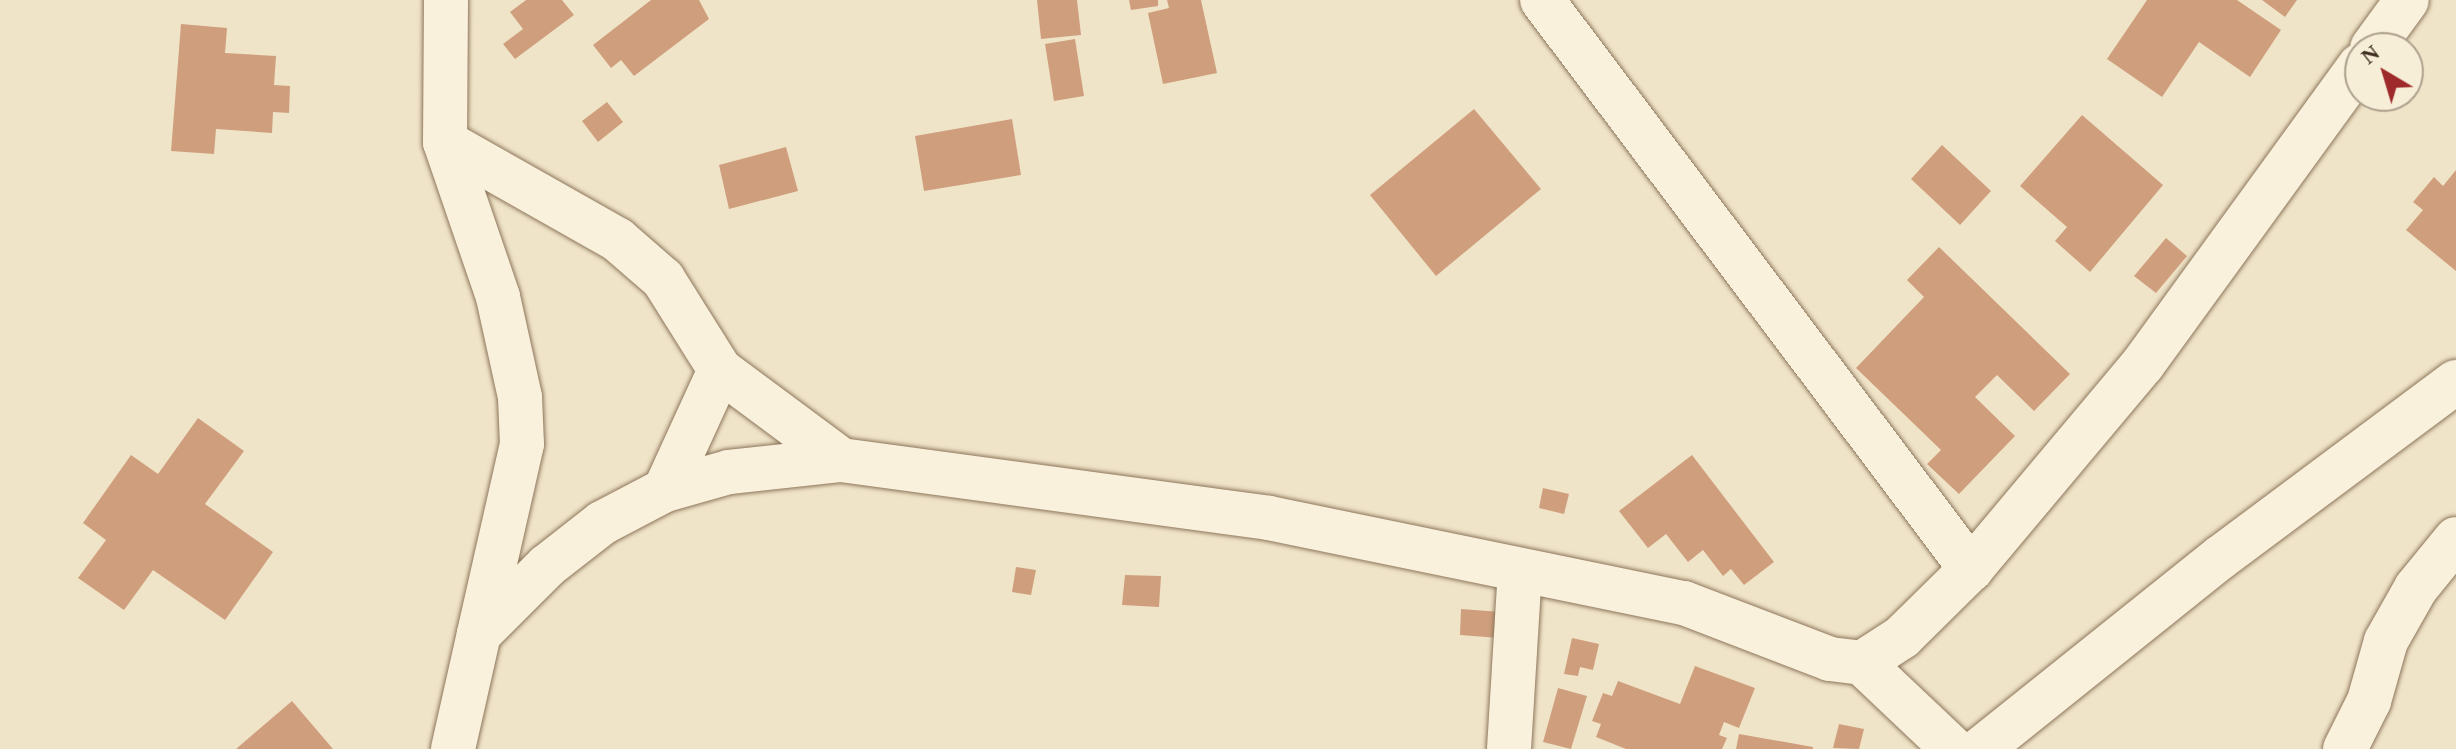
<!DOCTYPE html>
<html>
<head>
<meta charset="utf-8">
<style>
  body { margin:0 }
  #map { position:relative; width:2456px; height:749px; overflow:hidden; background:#f0e4c8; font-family:"Times New Roman",serif }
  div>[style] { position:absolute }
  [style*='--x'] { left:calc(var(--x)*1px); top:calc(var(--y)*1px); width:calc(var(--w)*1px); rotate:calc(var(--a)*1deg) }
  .building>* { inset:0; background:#cf9f7d }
  .roads { filter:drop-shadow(0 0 2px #8d765c) drop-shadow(0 0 2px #8d765c) }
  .minor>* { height:44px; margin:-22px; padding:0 22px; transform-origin:22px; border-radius:22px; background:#faf1dc }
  span { translate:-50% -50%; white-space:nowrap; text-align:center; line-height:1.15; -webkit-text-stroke:6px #f7eed8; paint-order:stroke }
  .north { position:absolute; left:2344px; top:32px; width:80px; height:80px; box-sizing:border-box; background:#f7eed8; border:2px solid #ada18e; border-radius:50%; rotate:322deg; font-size:22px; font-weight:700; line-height:32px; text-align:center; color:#3d2e20 }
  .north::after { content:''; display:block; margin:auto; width:28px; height:36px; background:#9e2a2b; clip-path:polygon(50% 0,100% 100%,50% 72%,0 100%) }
</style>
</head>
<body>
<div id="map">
  <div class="building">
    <i style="clip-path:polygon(526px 0,562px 0,574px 15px,515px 59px,503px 44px,523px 29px,510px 12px)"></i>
    <i style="clip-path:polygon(651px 0,699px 0,709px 19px,634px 76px,621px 60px,611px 68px,593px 45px)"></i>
    <i style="clip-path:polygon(1037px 0,1077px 0,1081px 35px,1041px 39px)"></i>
    <i style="clip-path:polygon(1129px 0,1158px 0,1158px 6px,1131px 10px)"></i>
    <i style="clip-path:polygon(1167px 0,1201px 0,1217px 73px,1163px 84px,1148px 13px,1169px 8px)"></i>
    <i style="clip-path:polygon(2147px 0,2237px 0,2281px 30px,2250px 77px,2199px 42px,2162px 97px,2107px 59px)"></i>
    <i style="clip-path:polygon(2262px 0,2297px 0,2285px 17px)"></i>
    <i style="clip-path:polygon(181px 24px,227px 28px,225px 53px,276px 56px,274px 85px,290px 86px,289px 113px,273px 112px,272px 133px,216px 129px,214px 154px,171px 151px)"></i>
    <i style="clip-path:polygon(1075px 39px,1084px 96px,1054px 101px,1045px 44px)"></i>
    <i style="clip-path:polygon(607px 102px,623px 122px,598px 142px,582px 121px)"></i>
    <i style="clip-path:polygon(1474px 109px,1541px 189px,1436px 276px,1370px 195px)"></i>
    <i style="clip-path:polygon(2082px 115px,2163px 185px,2090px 272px,2055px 241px,2067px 227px,2020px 186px)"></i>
    <i style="clip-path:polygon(1012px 119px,1021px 175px,924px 191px,915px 136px)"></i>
    <i style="clip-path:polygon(1942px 145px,1991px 191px,1960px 225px,1911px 179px)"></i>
    <i style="clip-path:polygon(786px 147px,798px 191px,729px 209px,719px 165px)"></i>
    <i style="clip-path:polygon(2456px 170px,2456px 271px,2406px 230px,2423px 210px,2413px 202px,2434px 177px,2443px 186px)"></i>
    <i style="clip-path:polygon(2166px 238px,2187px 256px,2156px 293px,2134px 276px)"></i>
    <i style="clip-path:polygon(1939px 247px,2070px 374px,2034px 411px,1997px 375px,1975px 397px,2015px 436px,1959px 494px,1927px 464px,1941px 450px,1856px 368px,1924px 297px,1907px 280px)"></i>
    <i style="clip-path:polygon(198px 418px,244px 451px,205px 504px,273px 552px,225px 620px,153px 570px,124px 610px,78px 578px,106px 540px,83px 523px,131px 455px,158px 474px)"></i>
    <i style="clip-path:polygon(1692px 455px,1774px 562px,1744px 585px,1731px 569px,1723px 576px,1703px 550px,1688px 562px,1666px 534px,1648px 548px,1619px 511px)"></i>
    <i style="clip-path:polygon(1543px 488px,1569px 494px,1564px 514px,1539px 508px)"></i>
    <i style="clip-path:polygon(1016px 567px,1036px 570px,1031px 595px,1012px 592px)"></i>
    <i style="clip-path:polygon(1125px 575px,1161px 576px,1159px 607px,1122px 605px)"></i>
    <i style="clip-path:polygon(1461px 609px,1501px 612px,1499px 638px,1460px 635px)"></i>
    <i style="clip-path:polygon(1572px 638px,1599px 644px,1593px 670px,1580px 667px,1578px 676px,1564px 674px)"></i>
    <i style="clip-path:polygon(1695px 666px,1755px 688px,1739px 728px,1724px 722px,1719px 735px,1727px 738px,1722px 749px,1626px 749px,1596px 737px,1601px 724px,1592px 721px,1603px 693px,1612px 696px,1618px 681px,1680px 704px)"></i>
    <i style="clip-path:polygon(1558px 688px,1587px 696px,1571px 749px,1543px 742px)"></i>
    <i style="clip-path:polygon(292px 701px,333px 749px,236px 749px)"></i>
    <i style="clip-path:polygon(1839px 724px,1864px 729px,1859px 749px,1833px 748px)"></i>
    <i style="clip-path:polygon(1739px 734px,1813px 747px,1813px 749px,1736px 749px)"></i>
  </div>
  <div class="roads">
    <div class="minor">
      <i style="--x:446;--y:0;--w:142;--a:90.4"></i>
      <i style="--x:445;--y:142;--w:164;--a:71.1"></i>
      <i style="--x:498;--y:297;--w:102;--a:77.6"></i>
      <i style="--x:520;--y:397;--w:47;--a:87.6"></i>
      <i style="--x:522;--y:444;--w:195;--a:102.8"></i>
      <i style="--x:1542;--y:0;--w:713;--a:52.99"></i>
      <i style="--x:2372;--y:48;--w:59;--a:-53.9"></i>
      <i style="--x:445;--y:142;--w:199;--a:29.5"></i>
      <i style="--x:618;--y:240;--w:60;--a:40.9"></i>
      <i style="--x:663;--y:279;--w:107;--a:57.9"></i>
      <i style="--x:720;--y:370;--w:151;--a:36.6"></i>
      <i style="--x:665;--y:490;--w:132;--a:-65.4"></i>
      <i style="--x:1862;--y:663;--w:125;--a:43.4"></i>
      <i style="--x:453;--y:749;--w:118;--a:-77.3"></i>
      <i style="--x:479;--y:634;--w:96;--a:-45"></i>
      <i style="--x:547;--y:566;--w:70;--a:-38"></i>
      <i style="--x:602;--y:523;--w:71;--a:-27.6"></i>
      <i style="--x:665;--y:490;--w:66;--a:-15.7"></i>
      <i style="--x:729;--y:472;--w:113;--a:-6.1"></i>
      <i style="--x:841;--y:460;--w:432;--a:7.7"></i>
      <i style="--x:1269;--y:518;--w:424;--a:11.6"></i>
      <i style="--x:1684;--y:603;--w:156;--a:21"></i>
      <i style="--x:1830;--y:659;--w:32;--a:7"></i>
      <i style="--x:1862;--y:663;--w:48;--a:-33"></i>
      <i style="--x:1902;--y:637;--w:97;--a:-44.6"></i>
      <i style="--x:1971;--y:569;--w:268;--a:-50"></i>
      <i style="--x:2143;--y:364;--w:369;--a:-54"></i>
      <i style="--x:1509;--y:749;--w:178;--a:-86.5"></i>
      <i style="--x:1981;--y:749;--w:307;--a:-38.7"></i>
      <i style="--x:2221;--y:557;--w:293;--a:-36.7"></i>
      <i style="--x:2345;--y:749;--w:54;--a:-63.4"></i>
      <i style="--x:2369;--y:701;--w:62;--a:-74.2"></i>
      <i style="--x:2386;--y:641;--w:61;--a:-60.5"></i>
      <i style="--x:2416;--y:588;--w:63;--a:-50.8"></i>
    </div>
  </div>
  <div class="north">N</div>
</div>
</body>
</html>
